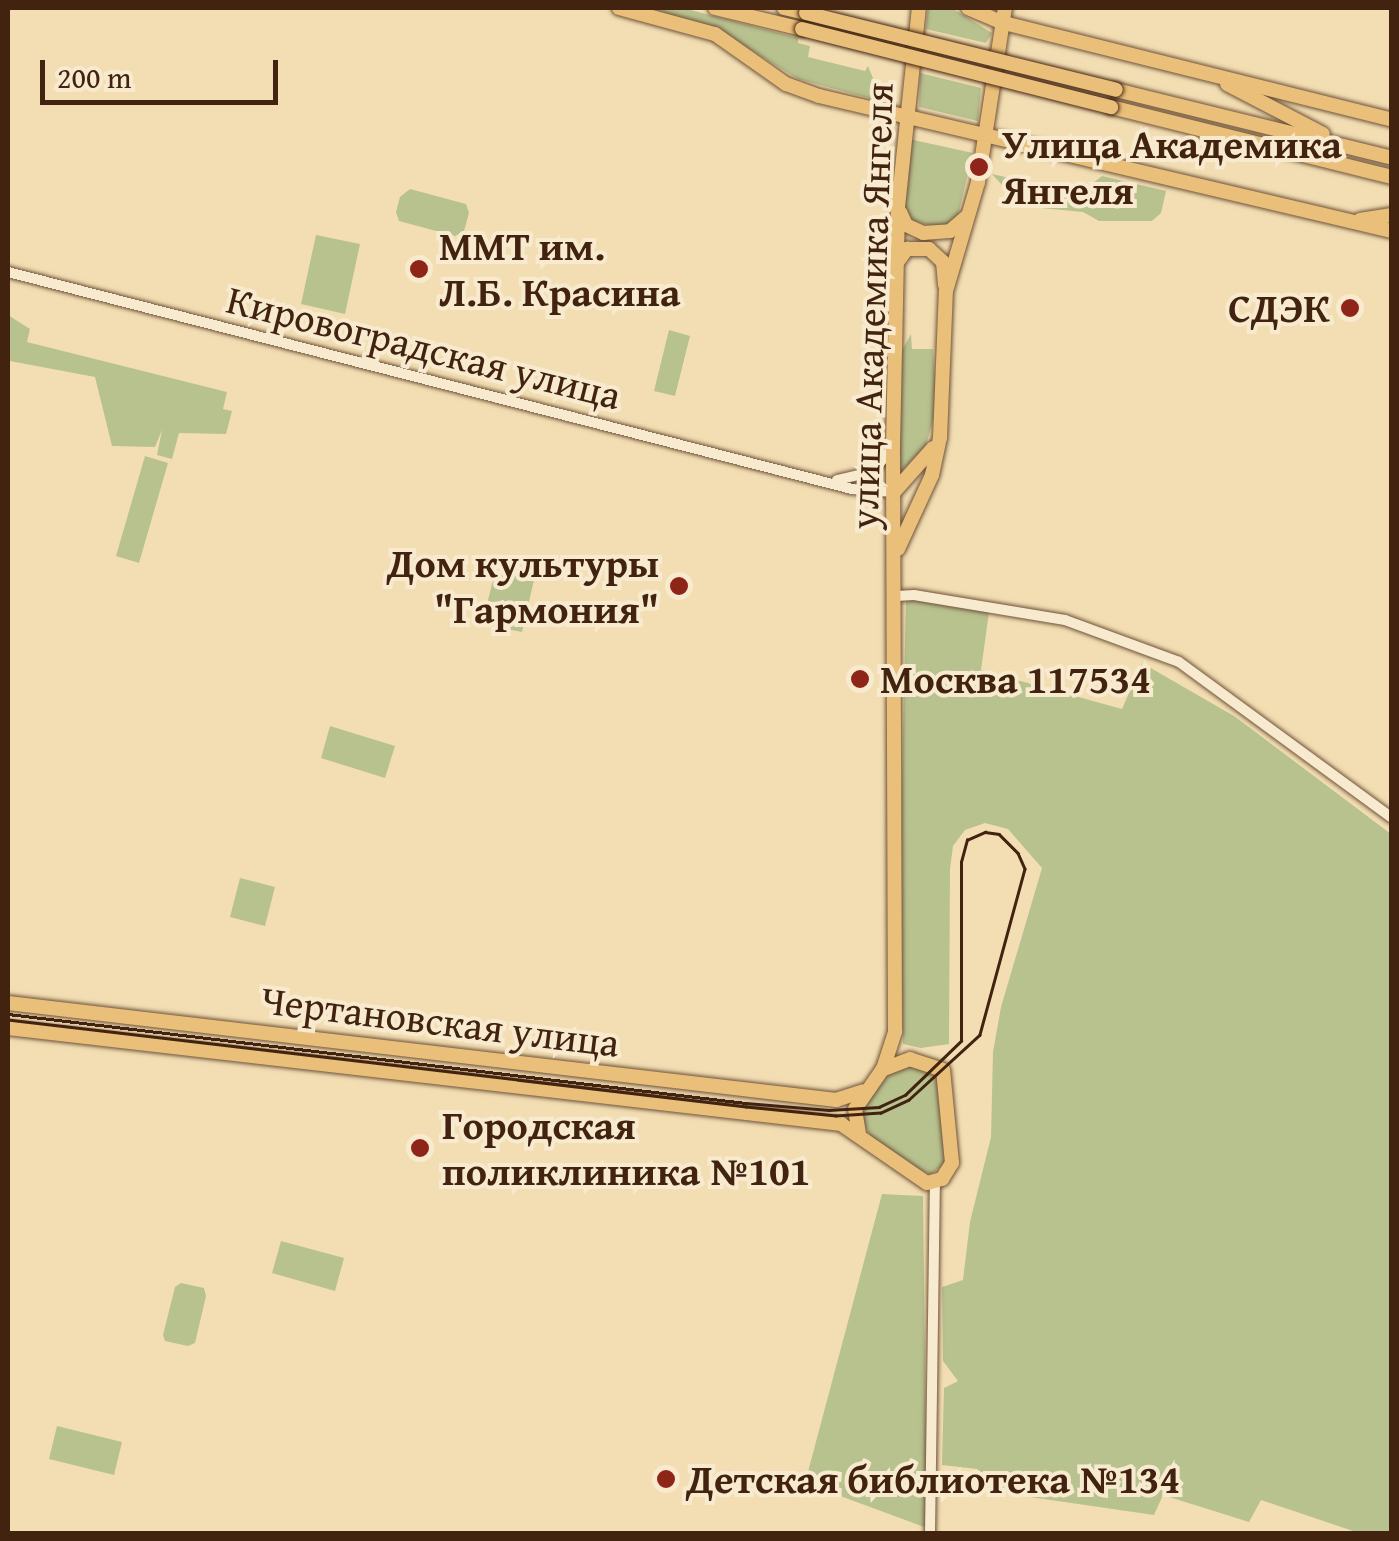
<!DOCTYPE html>
<html>
<head>
<meta charset="utf-8">
<style>
  body { margin:0 }
  #map { position:relative; width:1399px; height:1541px; overflow:hidden; background:#f3deb3; font-family:"Gentium Book Plus",serif }
  div>[style] { position:absolute }
  [style*='--x'] { left:calc(var(--x)*1px); top:calc(var(--y)*1px); width:calc(var(--w)*1px); rotate:calc(var(--a)*1deg) }
  .green>* { inset:0; background:#b8c28f }
  .roads { filter:drop-shadow(0 0 2px #6e5239) drop-shadow(0 0 2px #6e5239) }
  .minor>* { height:10px; margin:-5px; padding:0 5px; transform-origin:5px; border-radius:5px; background:#f7eace }
  .major>* { height:14px; margin:-7px; padding:0 7px; transform-origin:7px; border-radius:7px; background:#eabf7a }
  .tram>* { height:2.5px; margin:-1.25px; padding:0 1.25px; transform-origin:1.25px; border-radius:1.25px; background:#412310 }
  .bridges { filter:drop-shadow(0 0 2px #412310) drop-shadow(0 0 2px #412310) }
  .major-bridge>* { height:14px; margin:-7px; padding:0 7px; transform-origin:7px; border-radius:7px; background:#eabf7a }
  .dots>* { width:28px; height:28px; translate:-50% -50%; box-sizing:border-box; border:5px solid #f7eace; border-radius:50% }
  span { translate:-50% -50%; white-space:nowrap; text-align:center; line-height:1.15; -webkit-text-stroke:8px #f7eace; paint-order:stroke }
  .poi-label { font-size:40px; color:#412310; font-weight:700 }
  .left { translate:0 -50%; text-align:left }
  .right { translate:-100% -50%; text-align:right }
  .street-label { font-size:40px; color:#412310 }
  .frame { position:absolute; inset:0; border:10px solid #412310; pointer-events:none }
  .scale { position:absolute; left:40px; top:60px; width:238px; height:45px; box-sizing:border-box; border:5px solid #412310; border-top:0; padding-left:12px; font-size:30px; line-height:35px; white-space:nowrap; color:#412310; -webkit-text-stroke:8px #f7eace; paint-order:stroke }
</style>
</head>
<body>
<div id="map">
  <div class="green">
    <i style="clip-path:polygon(644px 8px,683px 8px,798px 38px,798px 43px,810px 46px,808px 57px,865px 71px,868px 66px,883px 102px,798px 79px,714px 27px)"></i>
    <i style="clip-path:polygon(928px 8px,952px 8px,992px 33px,986px 43px,926px 29px)"></i>
    <i style="clip-path:polygon(920px 73px,981px 88px,978px 121px,919px 107px)"></i>
    <i style="clip-path:polygon(909px 139px,973px 153px,958px 215px,943px 228px,909px 221px,904px 204px)"></i>
    <i style="clip-path:polygon(992px 174px,1079px 194px,1102px 176px,1166px 191px,1161px 213px,1152px 221px,1099px 221px,1083px 212px,1021px 206px)"></i>
    <i style="clip-path:polygon(410px 189px,466px 204px,469px 213px,464px 231px,455px 236px,399px 221px,396px 212px,400px 197px)"></i>
    <i style="clip-path:polygon(316px 235px,360px 244px,345px 314px,301px 304px)"></i>
    <i style="clip-path:polygon(8px 315px,30px 329px,27px 342px,227px 392px,223px 409px,232px 411px,226px 434px,179px 433px,172px 459px,157px 455px,162px 430px,155px 447px,112px 446px,95px 377px,10px 361px)"></i>
    <i style="clip-path:polygon(669px 330px,690px 336px,675px 396px,654px 391px)"></i>
    <i style="clip-path:polygon(911px 334px,912px 349px,933px 349px,937px 408px,925px 448px,897px 475px,901px 352px)"></i>
    <i style="clip-path:polygon(145px 456px,168px 463px,139px 563px,116px 556px)"></i>
    <i style="clip-path:polygon(495px 572px,534px 580px,522px 632px,482px 624px)"></i>
    <i style="clip-path:polygon(906px 597px,989px 612px,981px 670px,1122px 709px,1142px 663px,1234px 716px,1391px 834px,1391px 1533px,1359px 1533px,1261px 1500px,1249px 1522px,1163px 1495px,1154px 1515px,1010px 1494px,977px 1469px,942px 1465px,944px 1388px,958px 1381px,943px 1361px,942px 1287px,963px 1280px,970px 1222px,991px 1137px,993px 1052px,1001px 1007px,1042px 868px,1008px 829px,985px 823px,965px 830px,953px 846px,950px 869px,949px 1044px,921px 1048px,903px 1044px,900px 877px)"></i>
    <i style="clip-path:polygon(330px 726px,395px 746px,385px 778px,321px 758px)"></i>
    <i style="clip-path:polygon(240px 878px,275px 887px,265px 926px,230px 917px)"></i>
    <i style="clip-path:polygon(909px 1065px,932px 1070px,941px 1078px,946px 1149px,944px 1165px,931px 1174px,907px 1166px,870px 1135px,860px 1116px,862px 1105px,890px 1073px)"></i>
    <i style="clip-path:polygon(882px 1194px,923px 1196px,927px 1528px,805px 1483px)"></i>
    <i style="clip-path:polygon(281px 1241px,344px 1258px,335px 1291px,272px 1273px)"></i>
    <i style="clip-path:polygon(181px 1283px,204px 1288px,206px 1296px,195px 1343px,188px 1346px,165px 1341px,163px 1335px,175px 1287px)"></i>
    <i style="clip-path:polygon(57px 1426px,122px 1442px,114px 1475px,49px 1459px)"></i>
  </div>
  <div class="roads">
    <div class="minor">
      <i style="--x:8;--y:272;--w:871;--a:14.42"></i>
      <i style="--x:852;--y:489;--w:42;--a:4.1"></i>
      <i style="--x:837;--y:480;--w:36;--a:-13"></i>
      <i style="--x:872;--y:472;--w:31;--a:-50"></i>
      <i style="--x:896;--y:596;--w:18;--a:-3"></i>
      <i style="--x:914;--y:595;--w:153;--a:9.4"></i>
      <i style="--x:1065;--y:620;--w:121;--a:20.2"></i>
      <i style="--x:1179;--y:662;--w:264;--a:36.2"></i>
      <i style="--x:930;--y:1534;--w:352;--a:-89.2"></i>
    </div>
    <div class="major">
      <i style="--x:619;--y:8;--w:99;--a:15.2"></i>
      <i style="--x:715;--y:34;--w:87;--a:35.2"></i>
      <i style="--x:786;--y:84;--w:35;--a:20"></i>
      <i style="--x:819;--y:96;--w:589;--a:13.26"></i>
      <i style="--x:715;--y:8;--w:89;--a:13.6"></i>
      <i style="--x:784;--y:8;--w:23;--a:13"></i>
      <i style="--x:968;--y:8;--w:39;--a:23"></i>
      <i style="--x:1004;--y:23;--w:400;--a:14"></i>
      <i style="--x:1227;--y:84;--w:108;--a:27.5"></i>
      <i style="--x:1116;--y:90;--w:284;--a:13.8"></i>
      <i style="--x:1111;--y:107;--w:290;--a:14"></i>
      <i style="--x:900;--y:212;--w:14;--a:65"></i>
      <i style="--x:906;--y:225;--w:19;--a:25"></i>
      <i style="--x:923;--y:233;--w:27;--a:-4"></i>
      <i style="--x:950;--y:231;--w:23;--a:-41"></i>
      <i style="--x:1360;--y:220;--w:32;--a:-9"></i>
      <i style="--x:896;--y:264;--w:19;--a:-54"></i>
      <i style="--x:907;--y:249;--w:22;--a:0"></i>
      <i style="--x:929;--y:249;--w:19;--a:43"></i>
      <i style="--x:943;--y:262;--w:23;--a:85"></i>
      <i style="--x:894;--y:492;--w:59;--a:-48.4"></i>
      <i style="--x:898;--y:549;--w:81;--a:-65.3"></i>
      <i style="--x:932;--y:475;--w:38;--a:-78"></i>
      <i style="--x:940;--y:438;--w:147;--a:-87.7"></i>
      <i style="--x:946;--y:291;--w:114;--a:-73.6"></i>
      <i style="--x:978;--y:182;--w:176;--a:-81.2"></i>
      <i style="--x:8;--y:1003;--w:834;--a:6.68"></i>
      <i style="--x:836;--y:1100;--w:28;--a:-18"></i>
      <i style="--x:8;--y:1028;--w:839;--a:6.57"></i>
      <i style="--x:841;--y:1124;--w:104;--a:34.5"></i>
      <i style="--x:927;--y:1183;--w:16;--a:-15"></i>
      <i style="--x:942;--y:1179;--w:19;--a:-58"></i>
      <i style="--x:952;--y:1163;--w:93;--a:-95.5"></i>
      <i style="--x:943;--y:1070;--w:35;--a:-162"></i>
      <i style="--x:910;--y:1059;--w:30;--a:159"></i>
      <i style="--x:882;--y:1070;--w:47;--a:124.7"></i>
      <i style="--x:855;--y:1109;--w:26;--a:81"></i>
      <i style="--x:883;--y:1069;--w:40;--a:-72"></i>
      <i style="--x:895;--y:1031;--w:585;--a:-90.2"></i>
      <i style="--x:893;--y:446;--w:239;--a:-88.8"></i>
      <i style="--x:898;--y:207;--w:200;--a:-84"></i>
    </div>
  </div>
  <div class="tram">
    <i style="--x:8;--y:1014;--w:743;--a:6.88"></i>
    <i style="--x:746;--y:1103;--w:83;--a:4.8"></i>
    <i style="--x:829;--y:1110;--w:50;--a:-3.4"></i>
    <i style="--x:879;--y:1107;--w:29;--a:-25"></i>
    <i style="--x:905;--y:1095;--w:78;--a:-44"></i>
    <i style="--x:961;--y:1041;--w:179;--a:-90"></i>
    <i style="--x:961;--y:862;--w:23;--a:-75"></i>
    <i style="--x:967;--y:840;--w:20;--a:-24"></i>
    <i style="--x:985;--y:832;--w:14;--a:8"></i>
    <i style="--x:999;--y:834;--w:27;--a:45"></i>
    <i style="--x:1018;--y:853;--w:17;--a:66"></i>
    <i style="--x:1025;--y:869;--w:172;--a:105.2"></i>
    <i style="--x:980;--y:1035;--w:96;--a:137.5"></i>
    <i style="--x:909;--y:1100;--w:31;--a:155"></i>
    <i style="--x:881;--y:1113;--w:45;--a:176.2"></i>
    <i style="--x:836;--y:1116;--w:90;--a:-174.3"></i>
    <i style="--x:746;--y:1107;--w:743;--a:-173.28"></i>
  </div>
  <div class="bridges">
    <div class="major-bridge">
      <i style="--x:806;--y:13;--w:319;--a:13.9"></i>
      <i style="--x:802;--y:29;--w:319;--a:14.2"></i>
    </div>
  </div>
  <div class="dots">
    <i style="left:979px;top:167px;background:#8f2418"></i>
    <i style="left:419px;top:269px;background:#8f2418"></i>
    <i style="left:1350px;top:308px;background:#8f2418"></i>
    <i style="left:679px;top:586px;background:#8f2418"></i>
    <i style="left:860px;top:679px;background:#8f2418"></i>
    <i style="left:420px;top:1148px;background:#8f2418"></i>
    <i style="left:666px;top:1479px;background:#8f2418"></i>
  </div>
  <div class="poi-label">
    <span class="left" style="left:1002px;top:167px">Улица Академика<br>Янгеля</span>
    <span class="left" style="left:439px;top:269px">ММТ им.<br>Л.Б. Красина</span>
    <span class="right" style="left:1330px;top:308px">СДЭК</span>
    <span class="right" style="left:659px;top:586px">Дом культуры<br>"Гармония"</span>
    <span class="left" style="left:880px;top:679px">Москва 117534</span>
    <span class="left" style="left:442px;top:1148px">Городская<br>поликлиника №101</span>
    <span class="left" style="left:686px;top:1479px">Детская библиотека №134</span>
  </div>
  <div class="street-label">
    <span style="left:871px;top:306px;rotate:-88deg">улица Академика Янгеля</span>
    <span style="left:424px;top:347px;rotate:14deg">Кировоградская улица</span>
    <span style="left:440px;top:1021px;rotate:7deg">Чертановская улица</span>
  </div>
  <div class="frame"></div>
  <div class="scale">200 m</div>
</div>
</body>
</html>
